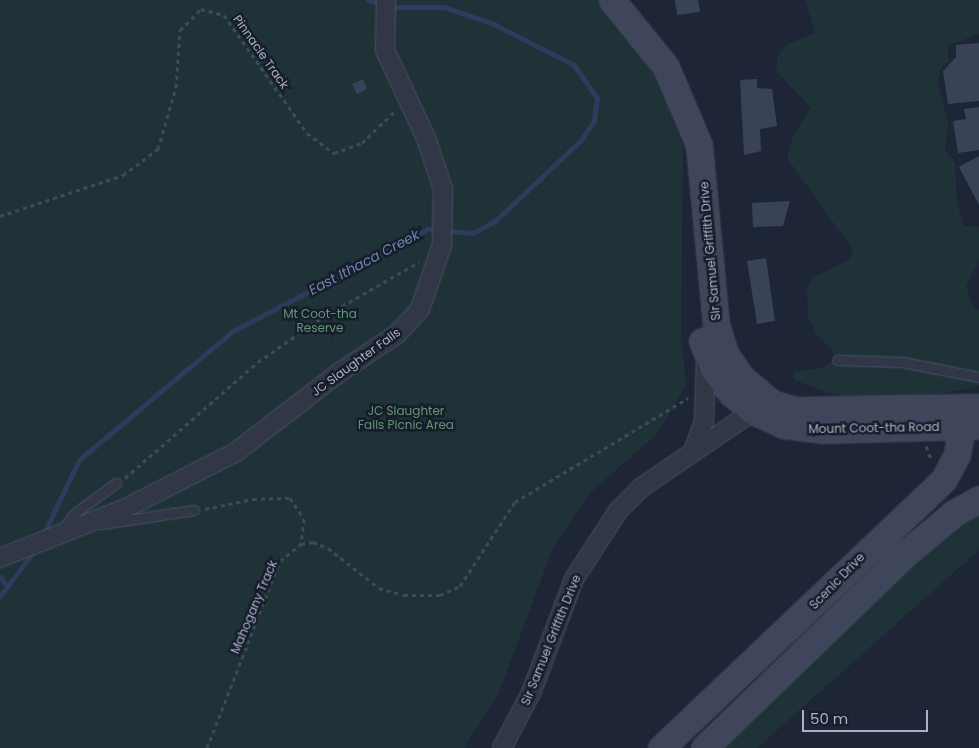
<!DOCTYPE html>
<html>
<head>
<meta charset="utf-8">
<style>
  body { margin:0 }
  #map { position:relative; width:979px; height:748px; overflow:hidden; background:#1d2537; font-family:Poppins,sans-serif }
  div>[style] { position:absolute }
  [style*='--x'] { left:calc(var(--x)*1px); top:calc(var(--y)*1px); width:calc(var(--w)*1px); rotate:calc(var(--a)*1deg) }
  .green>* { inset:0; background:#1f3238 }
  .stream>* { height:5px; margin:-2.5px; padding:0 2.5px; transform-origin:2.5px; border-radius:2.5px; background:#2d3c5d }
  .building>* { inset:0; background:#394358 }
  .path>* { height:3px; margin-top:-1.5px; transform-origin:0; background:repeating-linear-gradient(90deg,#3a4e52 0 4px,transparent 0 8px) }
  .roads { filter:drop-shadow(0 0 1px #4c5263) drop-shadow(0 0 1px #4c5263) }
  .service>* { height:9px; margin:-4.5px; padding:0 4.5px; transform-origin:4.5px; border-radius:4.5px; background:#313747 }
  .minor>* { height:18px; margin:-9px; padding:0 9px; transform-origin:9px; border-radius:9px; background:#313747 }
  .secondary>* { height:25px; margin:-12.5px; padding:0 12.5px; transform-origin:12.5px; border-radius:12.5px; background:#3f465b }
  span { translate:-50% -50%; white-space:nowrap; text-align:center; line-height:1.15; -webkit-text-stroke:5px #171d2b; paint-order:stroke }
  .street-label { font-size:12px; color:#aab1c5 }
  .park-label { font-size:12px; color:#619674 }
  .water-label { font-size:14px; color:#7084b0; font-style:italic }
  .scale { position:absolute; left:802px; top:710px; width:126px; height:22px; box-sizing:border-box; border:2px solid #aab1c5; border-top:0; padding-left:6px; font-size:15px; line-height:18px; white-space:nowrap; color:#aab1c5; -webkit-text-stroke:4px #171d2b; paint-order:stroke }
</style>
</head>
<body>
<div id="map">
  <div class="green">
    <i style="clip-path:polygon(0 0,597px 0,623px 25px,657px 77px,683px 147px,681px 330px,686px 386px,657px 434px,590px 493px,552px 550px,498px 695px,464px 748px,0 748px)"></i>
    <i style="clip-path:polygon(805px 0,979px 0,979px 34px,947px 46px,949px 60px,940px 71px,938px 83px,948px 122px,945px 151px,955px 162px,957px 203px,964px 226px,979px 227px,979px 261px,966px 286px,974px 307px,979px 310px,979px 386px,911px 400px,836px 395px,794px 380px,793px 372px,823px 368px,833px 360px,834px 352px,817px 335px,808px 317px,807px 289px,812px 278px,849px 260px,853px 250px,787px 158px,793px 135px,811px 108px,776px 71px,778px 56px,788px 44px,815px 33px)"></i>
    <i style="clip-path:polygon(979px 511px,979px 550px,757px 748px,721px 748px,904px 570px,946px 532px)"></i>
  </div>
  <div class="stream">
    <i style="--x:42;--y:537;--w:85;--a:-64.3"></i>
    <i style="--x:79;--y:460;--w:201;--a:-40"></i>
    <i style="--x:233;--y:331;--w:220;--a:-27.6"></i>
    <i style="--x:428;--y:229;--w:45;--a:5.1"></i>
    <i style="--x:473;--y:233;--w:25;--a:-29"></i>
    <i style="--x:495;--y:221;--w:118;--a:-43.3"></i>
    <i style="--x:581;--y:140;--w:23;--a:-56"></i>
    <i style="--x:594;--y:121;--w:23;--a:-83"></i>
    <i style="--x:597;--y:98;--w:40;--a:-124.9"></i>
    <i style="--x:574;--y:65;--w:90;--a:-152.9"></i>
    <i style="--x:494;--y:24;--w:53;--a:-161.2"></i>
    <i style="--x:444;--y:7;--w:48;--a:180"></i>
    <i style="--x:396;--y:7;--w:29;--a:-166"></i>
    <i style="--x:0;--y:577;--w:11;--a:52"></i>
    <i style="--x:0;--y:596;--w:56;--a:-52.9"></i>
  </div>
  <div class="building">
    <i style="clip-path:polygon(675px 0,698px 0,700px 12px,677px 15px)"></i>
    <i style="clip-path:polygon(979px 43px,979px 101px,948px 104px,943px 71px,956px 57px,956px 45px)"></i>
    <i style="clip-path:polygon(363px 79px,367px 89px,357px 94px,352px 84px)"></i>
    <i style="clip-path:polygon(757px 79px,757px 88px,772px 89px,777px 126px,760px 129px,761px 151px,744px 155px,740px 80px)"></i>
    <i style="clip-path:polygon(979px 107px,979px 150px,958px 153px,953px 121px,966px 119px,964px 109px)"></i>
    <i style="clip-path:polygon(979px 156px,979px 205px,959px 167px)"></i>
    <i style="clip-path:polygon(790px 201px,783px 226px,753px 227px,752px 203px)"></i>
    <i style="clip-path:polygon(766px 258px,775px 321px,757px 324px,747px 261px)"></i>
  </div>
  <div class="path">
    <i style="--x:0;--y:216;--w:130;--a:-18.4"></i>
    <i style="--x:123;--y:175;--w:44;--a:-36.6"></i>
    <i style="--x:158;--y:149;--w:65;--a:-73.8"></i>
    <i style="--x:176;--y:87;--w:57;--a:-86"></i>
    <i style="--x:180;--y:30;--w:30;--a:-45"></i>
    <i style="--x:201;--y:9;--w:24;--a:15"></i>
    <i style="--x:224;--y:15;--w:144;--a:54.9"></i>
    <i style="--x:307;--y:133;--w:34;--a:37"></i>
    <i style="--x:334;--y:153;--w:30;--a:-20"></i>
    <i style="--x:362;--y:143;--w:47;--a:-44.1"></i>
    <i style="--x:926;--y:446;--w:14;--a:69"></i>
    <i style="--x:125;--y:478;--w:176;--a:-41.1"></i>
    <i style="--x:258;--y:362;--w:77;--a:-34.9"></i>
    <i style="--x:321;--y:318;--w:113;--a:-29.7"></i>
    <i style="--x:205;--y:509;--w:49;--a:-11.8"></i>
    <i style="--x:253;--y:499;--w:37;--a:-2"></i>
    <i style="--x:290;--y:498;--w:25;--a:56"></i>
    <i style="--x:304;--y:519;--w:25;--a:97"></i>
    <i style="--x:207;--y:748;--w:201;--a:-68.7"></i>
    <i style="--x:280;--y:561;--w:27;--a:-39"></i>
    <i style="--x:301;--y:544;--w:12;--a:-9"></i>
    <i style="--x:313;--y:542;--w:16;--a:22"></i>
    <i style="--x:328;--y:548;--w:65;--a:38.1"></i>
    <i style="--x:379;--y:588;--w:26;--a:16"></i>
    <i style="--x:404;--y:595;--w:36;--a:0"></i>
    <i style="--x:440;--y:595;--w:22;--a:-24"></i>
    <i style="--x:460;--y:586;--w:100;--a:-56.8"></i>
    <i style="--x:515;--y:502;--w:202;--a:-31"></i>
  </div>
  <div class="roads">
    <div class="service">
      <i style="--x:837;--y:360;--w:65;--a:1.8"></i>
      <i style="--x:902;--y:362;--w:78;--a:11"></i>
      <i style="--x:101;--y:524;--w:94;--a:-8.6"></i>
      <i style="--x:62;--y:530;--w:21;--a:-53"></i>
      <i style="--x:75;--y:513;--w:51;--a:-36.2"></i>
    </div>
    <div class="minor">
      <i style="--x:694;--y:449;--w:29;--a:-70"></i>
      <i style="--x:704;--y:422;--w:65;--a:-88.2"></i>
      <i style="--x:0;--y:558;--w:136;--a:-21.6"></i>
      <i style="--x:126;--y:508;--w:123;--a:-27"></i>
      <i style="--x:236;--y:452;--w:131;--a:-37.6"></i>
      <i style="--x:340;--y:372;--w:67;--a:-33.5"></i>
      <i style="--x:396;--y:335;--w:35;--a:-47"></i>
      <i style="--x:420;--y:309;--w:68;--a:-71"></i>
      <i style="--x:442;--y:245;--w:56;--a:-89"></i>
      <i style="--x:443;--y:189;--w:54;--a:-108.4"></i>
      <i style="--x:426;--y:138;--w:97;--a:-115"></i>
      <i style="--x:385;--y:50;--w:50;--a:-88.9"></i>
      <i style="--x:502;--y:748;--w:62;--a:-62.2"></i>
      <i style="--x:531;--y:693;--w:122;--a:-69.3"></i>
      <i style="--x:574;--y:579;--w:81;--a:-57.1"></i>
      <i style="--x:618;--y:511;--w:34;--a:-45"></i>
      <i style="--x:642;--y:487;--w:135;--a:-34.2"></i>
    </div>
    <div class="secondary">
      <i style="--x:612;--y:0;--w:86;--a:51.1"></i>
      <i style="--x:666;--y:67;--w:85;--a:67.1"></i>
      <i style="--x:699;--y:145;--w:180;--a:84.6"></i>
      <i style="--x:716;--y:324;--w:31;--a:73"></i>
      <i style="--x:725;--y:354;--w:28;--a:55"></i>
      <i style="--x:741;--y:377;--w:40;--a:40"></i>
      <i style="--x:772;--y:403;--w:24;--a:17"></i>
      <i style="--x:795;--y:410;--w:184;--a:-0.9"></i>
      <i style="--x:702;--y:341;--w:31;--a:68"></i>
      <i style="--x:714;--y:370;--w:29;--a:54"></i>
      <i style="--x:731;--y:393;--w:26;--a:40"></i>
      <i style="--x:751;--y:410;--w:35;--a:25"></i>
      <i style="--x:783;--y:425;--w:38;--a:7"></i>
      <i style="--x:821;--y:430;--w:158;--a:-1.5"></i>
      <i style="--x:661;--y:748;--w:390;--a:-43.5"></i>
      <i style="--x:944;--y:479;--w:27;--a:-62"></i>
      <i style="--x:957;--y:455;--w:49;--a:-80.5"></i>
      <i style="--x:704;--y:748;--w:279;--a:-44"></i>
      <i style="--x:905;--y:554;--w:64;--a:-39.9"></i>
      <i style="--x:954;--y:513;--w:29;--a:-29"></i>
    </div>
  </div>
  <div class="street-label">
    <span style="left:261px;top:52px;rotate:55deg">Pinnacle Track</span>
    <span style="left:710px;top:251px;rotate:-95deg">Sir Samuel Griffith Drive</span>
    <span style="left:356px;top:362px;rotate:-36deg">JC Slaughter Falls</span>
    <span style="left:874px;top:428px;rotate:-1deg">Mount Coot-tha Road</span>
    <span style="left:837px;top:581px;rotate:-46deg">Scenic Drive</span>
    <span style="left:254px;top:607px;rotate:-67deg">Mahogany Track</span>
    <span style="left:551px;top:640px;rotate:-68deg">Sir Samuel Griffith Drive</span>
  </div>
  <div class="park-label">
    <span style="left:320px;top:321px">Mt Coot-tha<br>Reserve</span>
    <span style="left:406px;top:418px">JC Slaughter<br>Falls Picnic Area</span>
  </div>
  <div class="water-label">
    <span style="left:364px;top:262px;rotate:-28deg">East Ithaca Creek</span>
  </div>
  <div class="scale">50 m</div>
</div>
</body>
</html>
